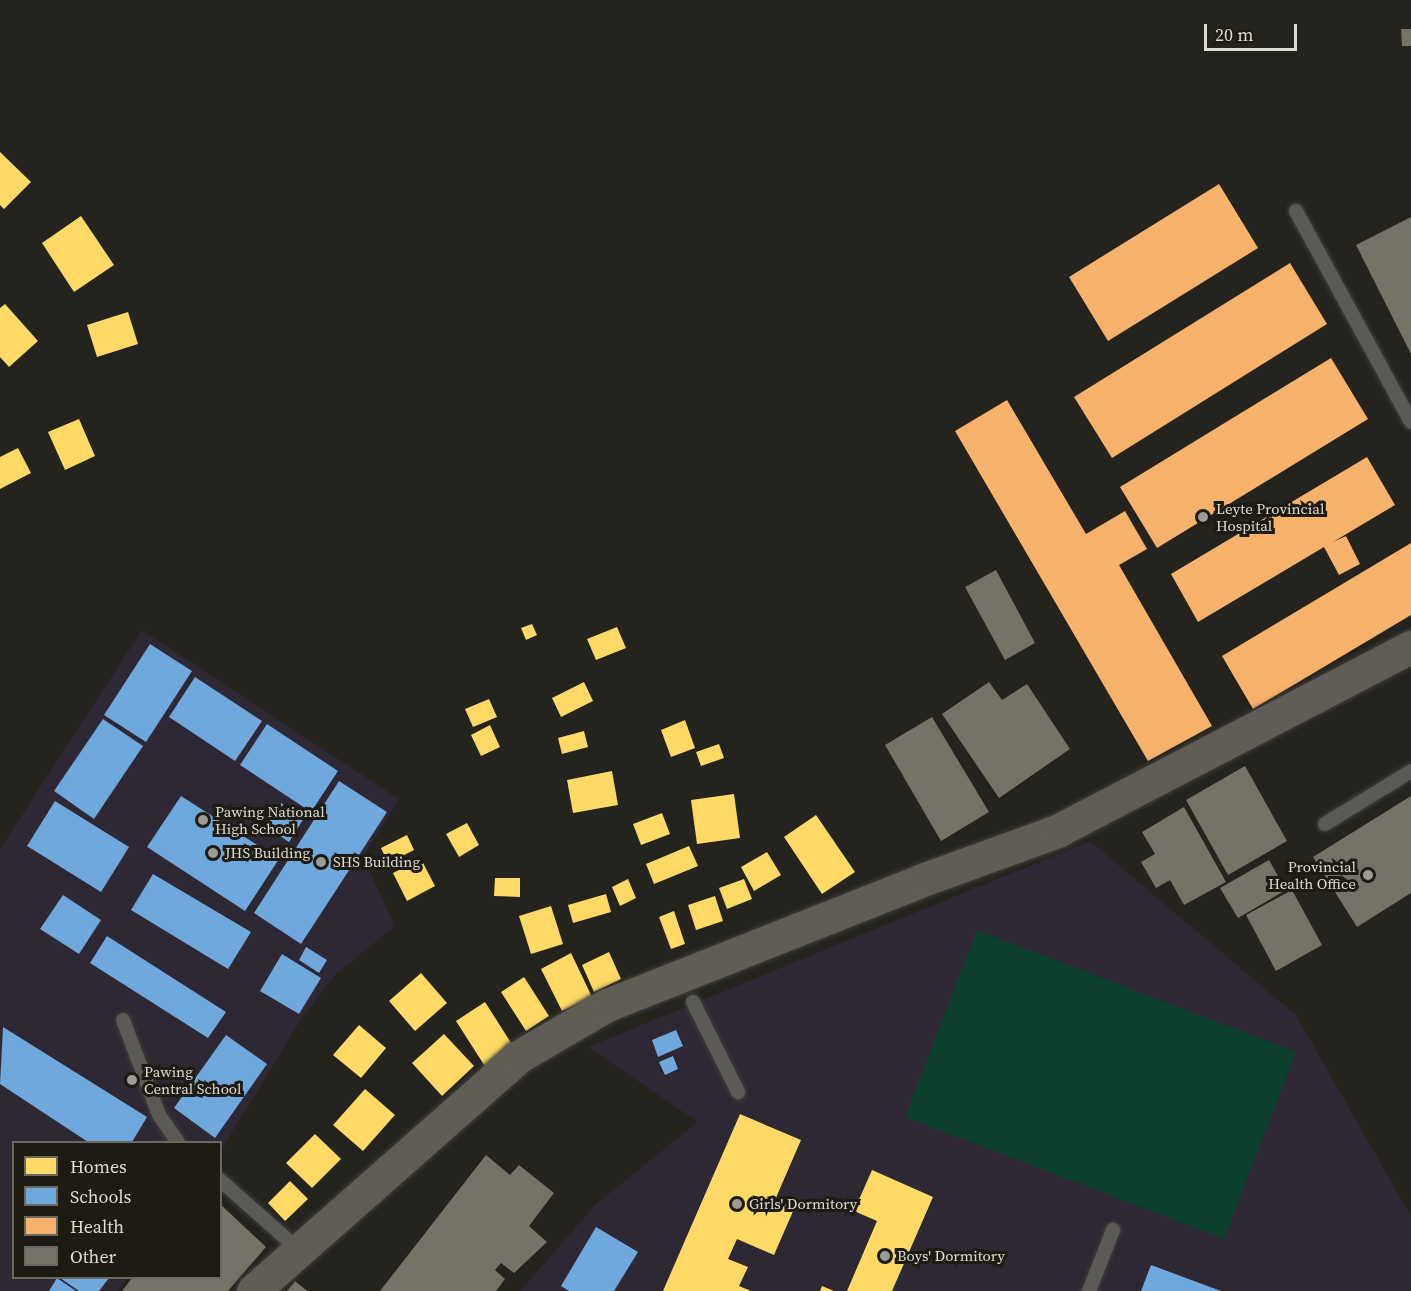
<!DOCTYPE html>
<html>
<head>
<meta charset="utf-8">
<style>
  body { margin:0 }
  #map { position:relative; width:1411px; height:1291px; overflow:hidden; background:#24231e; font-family:"Source Serif 4",serif }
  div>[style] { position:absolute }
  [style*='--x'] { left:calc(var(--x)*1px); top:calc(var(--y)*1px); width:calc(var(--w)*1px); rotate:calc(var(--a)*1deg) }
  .education>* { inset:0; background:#2e2734 }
  .green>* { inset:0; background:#0c3f2d }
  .homes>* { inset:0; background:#ffd966 }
  .schools>* { inset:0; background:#6fa8dc }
  .health>* { inset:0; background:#f6b26b }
  .building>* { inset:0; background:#757266 }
  .roads { filter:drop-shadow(0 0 2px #3f3e39) drop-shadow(0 0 2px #3f3e39) }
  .lane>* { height:14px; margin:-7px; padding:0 7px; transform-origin:7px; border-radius:7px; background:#5b5a56 }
  .secondary>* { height:33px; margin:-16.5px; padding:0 16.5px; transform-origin:16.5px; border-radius:16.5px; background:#605c56 }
  .dots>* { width:16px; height:16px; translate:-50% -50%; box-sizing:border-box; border:3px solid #1d1b12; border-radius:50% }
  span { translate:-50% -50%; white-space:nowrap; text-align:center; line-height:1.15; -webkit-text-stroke:6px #1d1b12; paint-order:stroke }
  .poi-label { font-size:15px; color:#dddcd5 }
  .left { translate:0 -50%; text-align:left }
  .right { translate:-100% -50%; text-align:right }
  .legend { position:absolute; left:12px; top:1141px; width:210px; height:138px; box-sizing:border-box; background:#1d1b12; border:2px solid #6a6860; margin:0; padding:8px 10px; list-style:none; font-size:18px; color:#dddcd5 }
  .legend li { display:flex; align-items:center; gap:12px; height:30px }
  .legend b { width:30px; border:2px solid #6a6860 }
  .scale { position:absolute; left:1204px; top:24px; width:93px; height:27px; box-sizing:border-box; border:3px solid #dddcd5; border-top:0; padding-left:8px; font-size:18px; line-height:21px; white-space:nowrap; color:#dddcd5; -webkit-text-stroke:4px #1d1b12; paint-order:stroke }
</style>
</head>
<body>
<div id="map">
  <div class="education">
    <i style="clip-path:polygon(142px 630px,399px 799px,363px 857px,395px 926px,335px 975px,302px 1018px,221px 1150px,220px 1142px,14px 1142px,14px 1278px,128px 1278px,118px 1291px,0 1291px,0 849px)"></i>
    <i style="clip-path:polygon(1090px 841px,1296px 1015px,1411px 1216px,1411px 1291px,520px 1291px,596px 1204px,698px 1122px,588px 1047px)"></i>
  </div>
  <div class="green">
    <i style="clip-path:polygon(977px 930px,1296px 1052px,1224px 1239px,905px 1117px)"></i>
  </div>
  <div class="homes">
    <i style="clip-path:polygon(0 152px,31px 182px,4px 209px,0 205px)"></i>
    <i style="clip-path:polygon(81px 216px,114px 265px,74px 292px,42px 243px)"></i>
    <i style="clip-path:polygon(5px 304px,38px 341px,9px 367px,0 357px,0 308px)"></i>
    <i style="clip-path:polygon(128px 312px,138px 344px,97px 357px,87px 325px)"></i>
    <i style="clip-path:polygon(79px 419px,95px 456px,65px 470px,48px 432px)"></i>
    <i style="clip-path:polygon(18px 448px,31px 473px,0 489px,0 457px)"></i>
    <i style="clip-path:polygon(532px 624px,537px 635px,526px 640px,521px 628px)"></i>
    <i style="clip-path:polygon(617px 627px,626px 648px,596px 660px,587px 639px)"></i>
    <i style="clip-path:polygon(584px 682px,593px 701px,561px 717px,552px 698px)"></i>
    <i style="clip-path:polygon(489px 699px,497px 717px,473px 727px,465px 709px)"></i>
    <i style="clip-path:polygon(685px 720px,695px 748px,671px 757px,661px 730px)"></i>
    <i style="clip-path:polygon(490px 725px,500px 747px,481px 756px,471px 735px)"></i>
    <i style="clip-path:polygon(584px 731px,588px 747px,562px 754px,558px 738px)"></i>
    <i style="clip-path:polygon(719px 744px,724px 758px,701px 766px,696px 752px)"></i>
    <i style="clip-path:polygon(612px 771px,618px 805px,573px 813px,567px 780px)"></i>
    <i style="clip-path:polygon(734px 794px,740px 838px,697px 844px,691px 800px)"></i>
    <i style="clip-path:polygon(662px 813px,670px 834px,641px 845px,633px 824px)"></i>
    <i style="clip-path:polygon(816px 815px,855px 872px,822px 894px,784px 837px)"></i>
    <i style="clip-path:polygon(467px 823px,479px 845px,459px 857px,446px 834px)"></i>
    <i style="clip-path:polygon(407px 835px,414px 850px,388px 863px,381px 848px)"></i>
    <i style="clip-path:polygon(689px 846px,698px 866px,654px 884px,646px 864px)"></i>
    <i style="clip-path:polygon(767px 852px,781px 875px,754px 891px,741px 867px)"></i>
    <i style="clip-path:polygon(421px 859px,435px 886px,407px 901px,393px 873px)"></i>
    <i style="clip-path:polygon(495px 878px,520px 878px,520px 897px,494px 896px)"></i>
    <i style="clip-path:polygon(628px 879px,636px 898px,620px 906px,612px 887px)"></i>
    <i style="clip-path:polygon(744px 879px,752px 899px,727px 909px,719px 888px)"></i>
    <i style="clip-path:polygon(606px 894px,611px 912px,573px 923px,568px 905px)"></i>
    <i style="clip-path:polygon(715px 896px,723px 921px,696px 930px,688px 905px)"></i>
    <i style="clip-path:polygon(551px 906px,563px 944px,531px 954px,519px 916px)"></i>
    <i style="clip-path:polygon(674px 911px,685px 944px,671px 949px,659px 917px)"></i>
    <i style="clip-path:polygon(609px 952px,621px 979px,594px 992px,582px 965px)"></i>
    <i style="clip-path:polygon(571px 953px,592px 997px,562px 1011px,541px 969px)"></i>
    <i style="clip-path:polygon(421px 973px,447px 1003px,415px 1031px,389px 1001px)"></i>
    <i style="clip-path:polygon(524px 977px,549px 1016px,526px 1031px,501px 992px)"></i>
    <i style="clip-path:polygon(485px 1002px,515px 1049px,486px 1068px,456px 1021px)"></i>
    <i style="clip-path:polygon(359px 1025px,386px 1048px,361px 1078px,333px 1055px)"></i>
    <i style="clip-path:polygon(444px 1034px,474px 1066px,442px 1096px,412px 1063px)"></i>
    <i style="clip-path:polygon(365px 1089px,395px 1115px,363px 1151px,333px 1125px)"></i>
    <i style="clip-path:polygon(740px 1114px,801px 1140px,775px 1200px,794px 1209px,774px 1255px,737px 1239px,728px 1259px,748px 1267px,739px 1286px,751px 1291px,663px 1291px)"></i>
    <i style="clip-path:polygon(315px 1134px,341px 1159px,312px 1188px,286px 1163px)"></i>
    <i style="clip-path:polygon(872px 1170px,933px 1197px,892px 1291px,847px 1291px,877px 1221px,854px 1211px)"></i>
    <i style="clip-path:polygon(290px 1181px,308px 1199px,285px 1221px,268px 1203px)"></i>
    <i style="clip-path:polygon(822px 1286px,834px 1291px,820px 1291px)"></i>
  </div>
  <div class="schools">
    <i style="clip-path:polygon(150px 644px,192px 671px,146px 742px,104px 715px)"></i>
    <i style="clip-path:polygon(195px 677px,262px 721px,235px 761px,169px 717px)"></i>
    <i style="clip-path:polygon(103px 719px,143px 746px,94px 819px,54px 791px)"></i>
    <i style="clip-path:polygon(267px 724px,338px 771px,311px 812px,240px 765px)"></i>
    <i style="clip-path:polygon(339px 781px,387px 812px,301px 944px,254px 913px)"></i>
    <i style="clip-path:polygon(181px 796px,279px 859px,245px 911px,147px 847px)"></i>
    <i style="clip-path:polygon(55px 801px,129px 847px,101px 892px,27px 846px)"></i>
    <i style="clip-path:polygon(281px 803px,304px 818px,289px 842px,266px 827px)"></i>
    <i style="clip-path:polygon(153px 874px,251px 932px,228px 969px,131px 910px)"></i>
    <i style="clip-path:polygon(63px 895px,101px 920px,79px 954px,40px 929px)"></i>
    <i style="clip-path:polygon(107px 936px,226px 1012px,208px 1038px,90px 963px)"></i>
    <i style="clip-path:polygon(306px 947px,327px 960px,319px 973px,299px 960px)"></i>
    <i style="clip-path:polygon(282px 954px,321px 978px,299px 1014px,260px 991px)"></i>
    <i style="clip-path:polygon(3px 1027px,147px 1117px,132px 1142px,88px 1142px,0 1084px)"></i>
    <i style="clip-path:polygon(676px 1030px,683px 1046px,658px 1057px,652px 1040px)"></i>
    <i style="clip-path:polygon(226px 1035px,267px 1064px,215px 1138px,174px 1108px)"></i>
    <i style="clip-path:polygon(673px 1056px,678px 1069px,665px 1075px,659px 1062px)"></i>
    <i style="clip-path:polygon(596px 1227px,638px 1252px,614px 1291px,569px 1291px,561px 1286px)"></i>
    <i style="clip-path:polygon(1151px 1265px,1221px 1291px,1141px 1291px)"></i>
    <i style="clip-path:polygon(57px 1278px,76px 1291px,49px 1291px)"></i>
    <i style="clip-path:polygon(60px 1278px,109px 1278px,99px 1291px,79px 1291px)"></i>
  </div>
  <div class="health">
    <i style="clip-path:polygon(1219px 184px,1258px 248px,1108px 341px,1069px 277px)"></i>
    <i style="clip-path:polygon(1290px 263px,1327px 324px,1112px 458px,1074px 397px)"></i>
    <i style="clip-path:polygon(1331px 358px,1368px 419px,1157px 548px,1120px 487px)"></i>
    <i style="clip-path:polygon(1007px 400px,1086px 534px,1125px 511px,1147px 549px,1119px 565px,1212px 726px,1148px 761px,955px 431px)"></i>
    <i style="clip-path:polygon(1367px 457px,1395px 505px,1333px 542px,1346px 536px,1360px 564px,1339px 575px,1324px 547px,1198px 622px,1171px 574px)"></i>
    <i style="clip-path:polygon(1411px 543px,1411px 615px,1253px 709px,1222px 656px)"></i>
  </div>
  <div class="building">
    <i style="clip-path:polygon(1401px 29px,1411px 29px,1411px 46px,1402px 46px)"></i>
    <i style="clip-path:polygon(1411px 217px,1411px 354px,1356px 245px)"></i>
    <i style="clip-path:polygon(996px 570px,1035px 643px,1005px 660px,965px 587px)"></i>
    <i style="clip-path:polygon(989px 682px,1002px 700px,1027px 684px,1070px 749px,999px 798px,942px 714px)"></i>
    <i style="clip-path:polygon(932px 717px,989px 812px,941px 841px,885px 745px)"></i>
    <i style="clip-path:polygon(1245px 766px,1287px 841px,1228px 875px,1186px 800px)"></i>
    <i style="clip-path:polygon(1411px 796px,1411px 893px,1357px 927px,1313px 857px)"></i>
    <i style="clip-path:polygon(1184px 807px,1226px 882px,1184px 905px,1170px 880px,1156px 888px,1141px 862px,1155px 854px,1142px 832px)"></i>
    <i style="clip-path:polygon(1269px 860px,1286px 890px,1238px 918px,1220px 888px)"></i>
    <i style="clip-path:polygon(1292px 890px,1322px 945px,1276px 971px,1246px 915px)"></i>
    <i style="clip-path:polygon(486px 1155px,510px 1175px,519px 1165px,554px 1193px,529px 1226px,547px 1242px,514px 1273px,501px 1263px,495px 1270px,505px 1279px,496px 1291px,380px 1291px)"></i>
    <i style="clip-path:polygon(220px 1204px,266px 1247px,228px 1291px,122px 1291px,132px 1278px,220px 1278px)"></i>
    <i style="clip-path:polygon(295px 1281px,307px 1291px,287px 1291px)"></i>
  </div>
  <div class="roads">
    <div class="lane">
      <i style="--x:1296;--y:211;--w:240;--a:61.4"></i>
      <i style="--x:1325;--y:824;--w:101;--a:-31.6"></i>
      <i style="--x:693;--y:1002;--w:101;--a:63.4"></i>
      <i style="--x:123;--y:1020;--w:102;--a:69.2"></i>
      <i style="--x:159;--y:1115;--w:33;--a:55"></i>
      <i style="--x:220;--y:1180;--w:104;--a:41.5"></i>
      <i style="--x:1089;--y:1291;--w:66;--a:-68.5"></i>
    </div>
    <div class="secondary">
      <i style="--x:253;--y:1291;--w:354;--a:-41.4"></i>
      <i style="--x:518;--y:1057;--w:103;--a:-30.3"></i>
      <i style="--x:607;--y:1005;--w:339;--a:-21.6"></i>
      <i style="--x:922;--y:880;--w:144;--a:-19.9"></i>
      <i style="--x:1057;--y:831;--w:399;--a:-27.5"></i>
    </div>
  </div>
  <div class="dots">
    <i style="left:1203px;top:517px;background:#9c9b95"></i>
    <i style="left:203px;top:820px;background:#9c9b95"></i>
    <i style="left:213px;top:853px;background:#9c9b95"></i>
    <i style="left:321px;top:862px;background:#9c9b95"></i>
    <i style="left:1368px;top:875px;background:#9c9b95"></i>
    <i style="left:132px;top:1080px;background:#9c9b95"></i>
    <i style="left:737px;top:1204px;background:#9c9b95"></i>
    <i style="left:885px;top:1256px;background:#9c9b95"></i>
  </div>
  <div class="poi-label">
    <span class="left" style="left:1216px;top:517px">Leyte Provincial<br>Hospital</span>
    <span class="left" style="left:215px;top:820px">Pawing National<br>High School</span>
    <span class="left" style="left:225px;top:853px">JHS Building</span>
    <span class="left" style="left:333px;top:862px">SHS Building</span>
    <span class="right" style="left:1356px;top:875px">Provincial<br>Health Office</span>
    <span class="left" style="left:144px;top:1080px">Pawing<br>Central School</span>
    <span class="left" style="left:749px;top:1204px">Girls' Dormitory</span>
    <span class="left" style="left:897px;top:1256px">Boys' Dormitory</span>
  </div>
  <ul class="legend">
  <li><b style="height:16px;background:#ffd966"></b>Homes</li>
  <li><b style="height:16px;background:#6fa8dc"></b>Schools</li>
  <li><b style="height:16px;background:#f6b26b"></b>Health</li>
  <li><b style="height:16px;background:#757266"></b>Other</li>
  </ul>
  <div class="scale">20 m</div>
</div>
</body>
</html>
